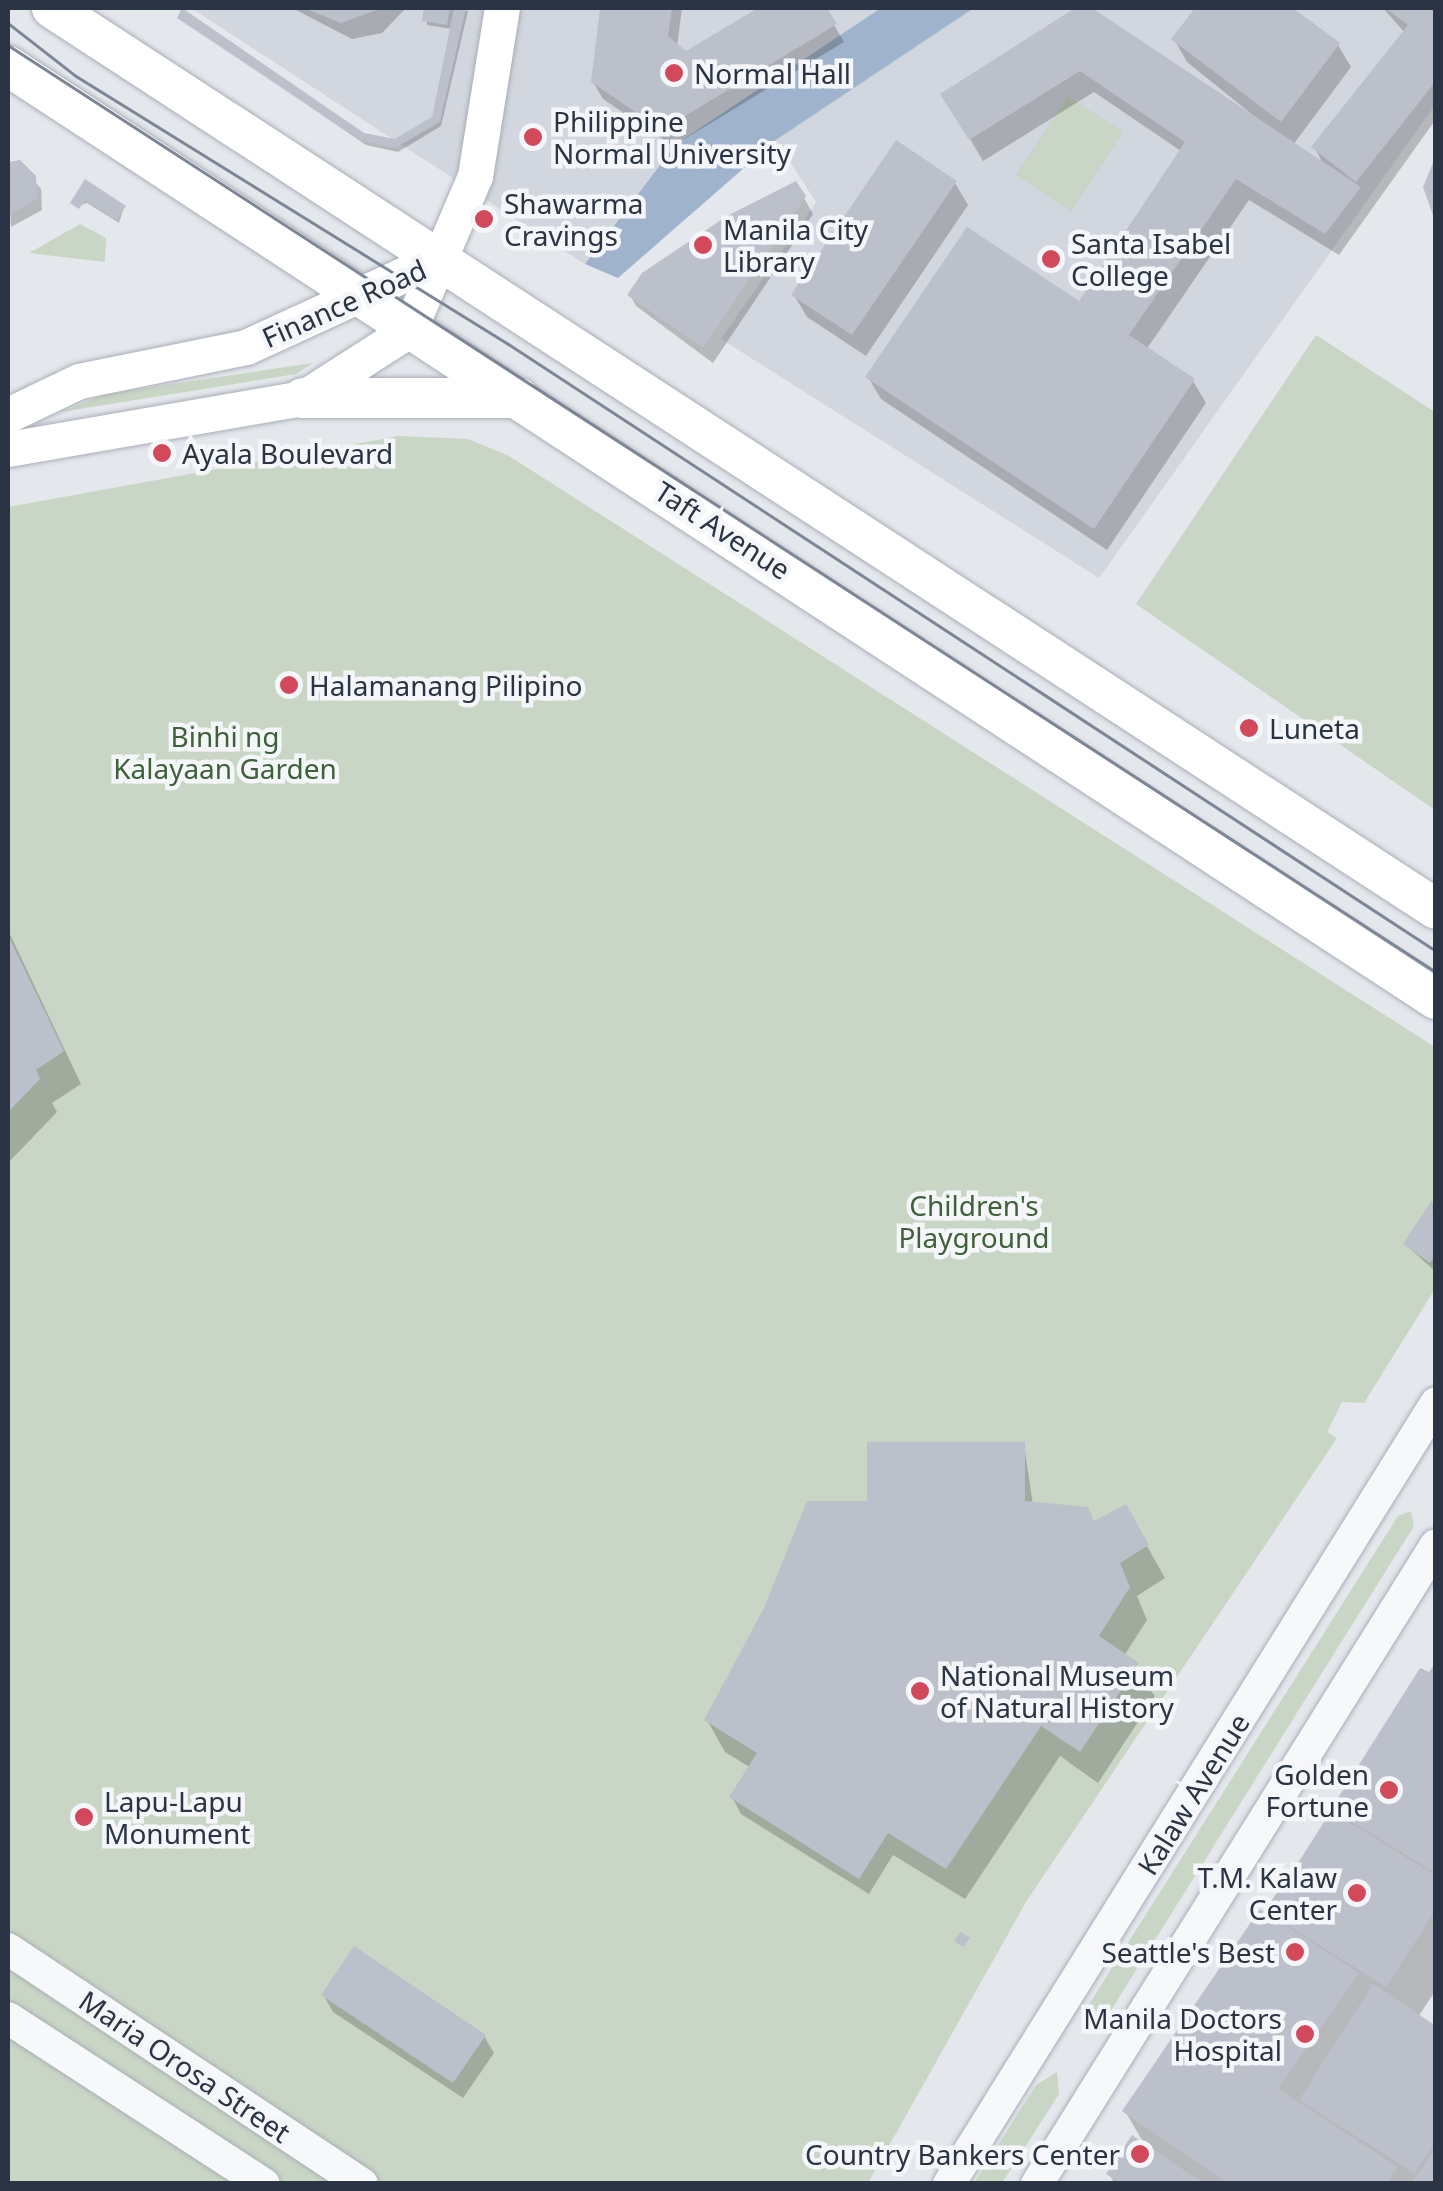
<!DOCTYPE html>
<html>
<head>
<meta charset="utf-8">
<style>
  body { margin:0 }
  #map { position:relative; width:1443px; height:2191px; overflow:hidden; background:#e4e7ec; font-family:"Noto Sans",sans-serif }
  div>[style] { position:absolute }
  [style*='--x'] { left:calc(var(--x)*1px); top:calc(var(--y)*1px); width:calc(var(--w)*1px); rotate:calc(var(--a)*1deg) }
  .built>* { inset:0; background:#d2d6de }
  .green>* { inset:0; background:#c9d6c5 }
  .water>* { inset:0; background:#9fb4cc }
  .shadow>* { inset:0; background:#0003 }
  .building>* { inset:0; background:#bbc0ca }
  .roads { filter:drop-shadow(0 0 2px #a9aeb7) drop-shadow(0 0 2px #a9aeb7) }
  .tertiary>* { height:32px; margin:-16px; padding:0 16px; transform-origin:16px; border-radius:16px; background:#f7f8fa }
  .secondary>* { height:35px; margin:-17.5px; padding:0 17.5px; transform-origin:17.5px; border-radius:17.5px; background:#fff }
  .primary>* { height:40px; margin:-20px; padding:0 20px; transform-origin:20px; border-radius:20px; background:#fff }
  .tram>* { height:2.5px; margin:-1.25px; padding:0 1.25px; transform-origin:1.25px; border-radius:1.25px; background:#7d8696 }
  .dots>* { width:28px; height:28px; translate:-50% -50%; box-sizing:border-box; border:5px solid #f4f6f9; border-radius:50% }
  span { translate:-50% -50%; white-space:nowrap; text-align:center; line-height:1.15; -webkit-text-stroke:9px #f4f6f9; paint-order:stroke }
  .poi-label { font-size:28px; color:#2b3445 }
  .left { translate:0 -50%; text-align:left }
  .right { translate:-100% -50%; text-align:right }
  .street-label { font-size:28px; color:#2b3445 }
  .park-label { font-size:28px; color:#3f6138 }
  .frame { position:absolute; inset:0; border:10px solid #2b3445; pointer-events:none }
</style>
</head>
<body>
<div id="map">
  <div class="built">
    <i style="clip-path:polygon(191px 8px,881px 8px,676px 144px,585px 264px)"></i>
    <i style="clip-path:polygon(974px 8px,1435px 8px,1435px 105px,1099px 578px,721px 339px,816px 202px,776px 140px)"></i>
  </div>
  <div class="green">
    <i style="clip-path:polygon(1068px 96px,1123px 132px,1071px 211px,1016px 175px)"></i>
    <i style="clip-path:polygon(80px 224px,106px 238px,105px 262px,29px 253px)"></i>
    <i style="clip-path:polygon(1316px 335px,1435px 412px,1435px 810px,1136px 604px)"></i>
    <i style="clip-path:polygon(313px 363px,296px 374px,61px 412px,106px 394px)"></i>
    <i style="clip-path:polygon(399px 436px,468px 439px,509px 456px,1435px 1047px,1435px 1289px,1364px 1403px,1342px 1402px,1327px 1432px,1337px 1438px,1026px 1902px,868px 2183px,8px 2184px,8px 507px)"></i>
    <i style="clip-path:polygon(1411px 1511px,1414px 1526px,1103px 2023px,1087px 2029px,1086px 2009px,1398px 1516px)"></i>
    <i style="clip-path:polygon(1057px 2072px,1059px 2094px,1002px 2183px,974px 2183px,1036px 2085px)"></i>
  </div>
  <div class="water">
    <i style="clip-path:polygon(881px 8px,974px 8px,776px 140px,618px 278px,585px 264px,676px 144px)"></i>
  </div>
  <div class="shadow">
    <i style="clip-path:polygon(292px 8px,406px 8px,382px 33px,352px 39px)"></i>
    <i style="clip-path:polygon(427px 8px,468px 11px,441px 126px,398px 152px,366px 145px,180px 18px,363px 136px,395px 142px,434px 119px,452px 29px,427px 25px)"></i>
    <i style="clip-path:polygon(602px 8px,682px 8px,677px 47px,686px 54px,762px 8px,824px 8px,844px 42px,673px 146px,603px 99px,593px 82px)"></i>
    <i style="clip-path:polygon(1080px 8px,1274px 132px,1187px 62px,1174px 39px,1198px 8px,1289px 8px,1338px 45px,1351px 67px,1293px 145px,1325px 167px,1314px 147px,1405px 33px,1383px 8px,1436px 8px,1436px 119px,1339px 255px,1249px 200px,1146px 350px,1193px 381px,1206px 403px,1107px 550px,881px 399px,868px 377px,1079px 305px,1181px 151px,1094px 92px,983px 161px,944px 95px)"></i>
    <i style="clip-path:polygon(19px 163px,41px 189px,42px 210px,11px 227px,8px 165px)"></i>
    <i style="clip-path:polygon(86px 183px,124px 207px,119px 223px,87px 203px,76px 207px)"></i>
    <i style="clip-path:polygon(955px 183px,968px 205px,866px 356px,807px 317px,794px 295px)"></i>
    <i style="clip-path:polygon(796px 184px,813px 214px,713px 363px,636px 306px,630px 295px)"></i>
    <i style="clip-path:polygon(8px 930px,81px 1084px,52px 1103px,57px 1112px,8px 1163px)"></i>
    <i style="clip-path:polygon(1433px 1203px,1436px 1205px,1436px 1272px,1406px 1245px)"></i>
    <i style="clip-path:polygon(1024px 1445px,1033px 1505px,1094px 1524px,1125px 1507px,1165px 1578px,1137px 1596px,1147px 1620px,1124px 1656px,1155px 1696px,1098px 1783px,1060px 1756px,965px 1899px,893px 1855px,869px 1894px,741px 1814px,732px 1797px,751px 1768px,725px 1752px,707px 1720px,873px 1504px)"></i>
    <i style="clip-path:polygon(1436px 1666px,1436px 1990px,1418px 2017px,1436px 2028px,1436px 2184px,1115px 2184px,1109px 2174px,1146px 2147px,1125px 2111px,1332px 1814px,1340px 1819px,1334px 1809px)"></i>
    <i style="clip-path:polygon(324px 1996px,484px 2036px,494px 2053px,463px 2098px,333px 2012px)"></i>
  </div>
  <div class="building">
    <i style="clip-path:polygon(182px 8px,364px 133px,395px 139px,432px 117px,454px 8px,466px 8px,440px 122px,395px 148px,362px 141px,177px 18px)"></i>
    <i style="clip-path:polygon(304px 8px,382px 8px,341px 23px)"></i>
    <i style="clip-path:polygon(424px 8px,450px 8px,447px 25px,422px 21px)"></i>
    <i style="clip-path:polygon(600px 8px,672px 8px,668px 36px,686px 51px,758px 8px,827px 8px,837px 24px,662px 130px,591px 82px)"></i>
    <i style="clip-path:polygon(1075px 8px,1092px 8px,1361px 187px,1325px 234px,1236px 179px,1129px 335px,1195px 379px,1094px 529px,865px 377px,967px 227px,1079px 301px,1185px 142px,1080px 71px,969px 140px,940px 94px)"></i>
    <i style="clip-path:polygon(1195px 8px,1293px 8px,1340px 43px,1281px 122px,1171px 39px)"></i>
    <i style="clip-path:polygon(1385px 8px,1436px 8px,1436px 81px,1356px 182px,1311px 147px,1408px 25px)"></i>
    <i style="clip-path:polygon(896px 140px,957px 181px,852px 335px,791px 295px)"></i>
    <i style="clip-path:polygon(1436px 155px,1436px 224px,1423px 187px)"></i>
    <i style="clip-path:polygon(20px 160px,36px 176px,37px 199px,8px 216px,8px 162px)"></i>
    <i style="clip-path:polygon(85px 179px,126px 206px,116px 220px,85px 200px,79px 209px,70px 203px)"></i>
    <i style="clip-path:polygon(796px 181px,806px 196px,703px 348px,627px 295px,642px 273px,727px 216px)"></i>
    <i style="clip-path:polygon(8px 935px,64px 1051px,36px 1070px,40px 1079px,8px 1112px)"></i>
    <i style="clip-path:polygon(1432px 1200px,1436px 1254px,1430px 1263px,1403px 1244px)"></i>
    <i style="clip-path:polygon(867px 1442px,1025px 1442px,1025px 1501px,1088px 1507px,1094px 1521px,1126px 1504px,1149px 1545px,1120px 1563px,1130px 1587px,1099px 1636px,1139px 1663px,1080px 1752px,1041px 1726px,946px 1869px,888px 1833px,859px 1879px,729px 1797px,757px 1753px,704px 1720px,764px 1608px,807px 1501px,867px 1501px)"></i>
    <i style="clip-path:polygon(1436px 1662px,1436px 1873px,1331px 1809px,1420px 1668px,1429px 1672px)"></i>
    <i style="clip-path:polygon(1331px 1811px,1436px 1876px,1436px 1909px,1386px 1987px,1267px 1912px)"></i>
    <i style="clip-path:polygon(1260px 1909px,1359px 1973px,1278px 2089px,1398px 2167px,1386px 2184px,1229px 2184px,1122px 2111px)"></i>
    <i style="clip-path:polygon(961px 1932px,970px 1938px,963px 1947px,954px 1941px)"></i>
    <i style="clip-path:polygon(354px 1946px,486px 2035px,453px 2083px,321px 1995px)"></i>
    <i style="clip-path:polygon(1373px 1984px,1436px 2026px,1436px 2142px,1414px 2173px,1299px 2100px)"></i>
    <i style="clip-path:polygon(1132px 2135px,1204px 2184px,1121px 2184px,1106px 2174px)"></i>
    <i style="clip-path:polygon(1436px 2147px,1436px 2184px,1411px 2184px)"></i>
  </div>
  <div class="roads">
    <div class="tertiary">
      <i style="--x:8;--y:1949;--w:425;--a:33.6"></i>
      <i style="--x:8;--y:2018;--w:305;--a:33"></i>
      <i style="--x:949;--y:2184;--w:920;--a:-58.05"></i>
      <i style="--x:1037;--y:2184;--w:753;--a:-58.02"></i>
    </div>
    <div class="secondary">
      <i style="--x:8;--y:415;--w:79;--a:-25.6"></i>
      <i style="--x:79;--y:381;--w:170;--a:-11.5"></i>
      <i style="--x:246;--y:347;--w:208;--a:-24.7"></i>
      <i style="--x:8;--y:449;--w:299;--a:-9.8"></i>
      <i style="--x:303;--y:398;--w:126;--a:-32.7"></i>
      <i style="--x:409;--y:330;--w:168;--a:-66.8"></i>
      <i style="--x:475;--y:176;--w:170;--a:-80.9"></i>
    </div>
    <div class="primary">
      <i style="--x:52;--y:8;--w:1651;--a:33.06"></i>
      <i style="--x:8;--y:66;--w:1706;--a:33.16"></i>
      <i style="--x:303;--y:398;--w:216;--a:0"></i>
    </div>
  </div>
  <div class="tram">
    <i style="--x:8;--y:23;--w:86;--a:37.9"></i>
    <i style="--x:76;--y:76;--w:507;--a:31.78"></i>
    <i style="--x:507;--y:343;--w:1110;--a:33.2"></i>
    <i style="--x:8;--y:45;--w:1703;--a:32.99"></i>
  </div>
  <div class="dots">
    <i style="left:674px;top:73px;background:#d1495b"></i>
    <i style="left:533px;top:137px;background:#d1495b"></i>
    <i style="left:484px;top:219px;background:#d1495b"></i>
    <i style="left:703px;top:245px;background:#d1495b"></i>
    <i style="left:1051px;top:259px;background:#d1495b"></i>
    <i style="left:162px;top:453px;background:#d1495b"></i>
    <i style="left:289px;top:685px;background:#d1495b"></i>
    <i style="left:1249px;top:728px;background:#d1495b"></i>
    <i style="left:920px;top:1691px;background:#d1495b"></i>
    <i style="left:1389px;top:1790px;background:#d1495b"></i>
    <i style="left:84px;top:1817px;background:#d1495b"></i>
    <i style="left:1357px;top:1893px;background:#d1495b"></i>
    <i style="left:1295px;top:1952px;background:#d1495b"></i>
    <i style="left:1305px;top:2034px;background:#d1495b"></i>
    <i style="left:1140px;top:2154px;background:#d1495b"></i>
  </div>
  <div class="poi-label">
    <span class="left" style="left:694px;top:73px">Normal Hall</span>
    <span class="left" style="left:553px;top:137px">Philippine<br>Normal University</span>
    <span class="left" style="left:504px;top:219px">Shawarma<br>Cravings</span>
    <span class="left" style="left:723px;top:245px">Manila City<br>Library</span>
    <span class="left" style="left:1071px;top:259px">Santa Isabel<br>College</span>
    <span class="left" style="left:182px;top:453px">Ayala Boulevard</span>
    <span class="left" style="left:309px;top:685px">Halamanang Pilipino</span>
    <span class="left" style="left:1269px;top:728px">Luneta</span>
    <span class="left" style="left:940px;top:1691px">National Museum<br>of Natural History</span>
    <span class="right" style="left:1369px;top:1790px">Golden<br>Fortune</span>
    <span class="left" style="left:104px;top:1817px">Lapu-Lapu<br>Monument</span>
    <span class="right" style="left:1337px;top:1893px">T.M. Kalaw<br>Center</span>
    <span class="right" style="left:1275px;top:1952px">Seattle's Best</span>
    <span class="right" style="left:1282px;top:2034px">Manila Doctors<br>Hospital</span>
    <span class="right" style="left:1120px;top:2154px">Country Bankers Center</span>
  </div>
  <div class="street-label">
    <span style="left:344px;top:303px;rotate:-24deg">Finance Road</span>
    <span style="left:723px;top:530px;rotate:33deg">Taft Avenue</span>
    <span style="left:1193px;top:1794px;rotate:-58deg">Kalaw Avenue</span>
    <span style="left:185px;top:2066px;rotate:34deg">Maria Orosa Street</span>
  </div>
  <div class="park-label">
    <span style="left:225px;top:752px">Binhi ng<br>Kalayaan Garden</span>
    <span style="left:974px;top:1221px">Children's<br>Playground</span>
  </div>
  <div class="frame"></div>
</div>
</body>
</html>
